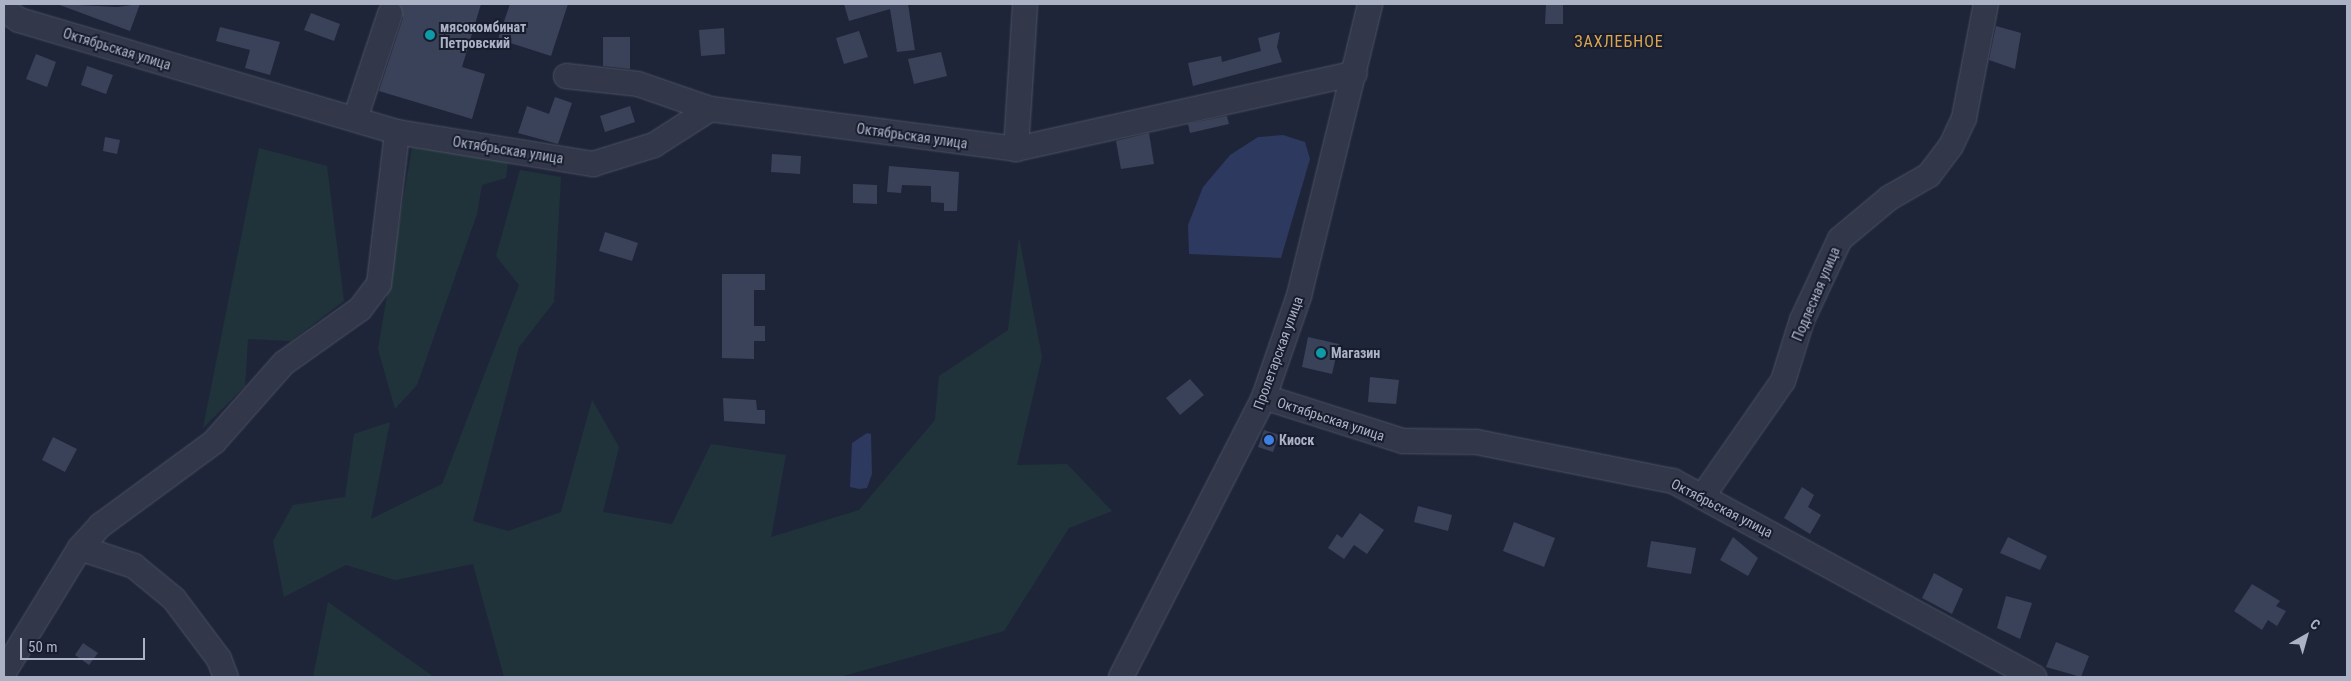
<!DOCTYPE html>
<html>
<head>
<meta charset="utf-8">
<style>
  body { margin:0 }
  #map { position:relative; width:2351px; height:681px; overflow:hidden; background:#1e2539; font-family:"Roboto Condensed",sans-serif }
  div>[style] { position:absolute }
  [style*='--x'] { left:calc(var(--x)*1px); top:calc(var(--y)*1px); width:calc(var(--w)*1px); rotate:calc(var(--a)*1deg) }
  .green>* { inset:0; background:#20333a }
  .water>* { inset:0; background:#2d395e }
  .building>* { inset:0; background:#3a4259 }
  .roads { filter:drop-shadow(0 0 1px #4d5264) drop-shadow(0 0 1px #4d5264) }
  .minor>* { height:24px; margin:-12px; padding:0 12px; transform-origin:12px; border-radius:12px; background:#32384a }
  .dots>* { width:14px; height:14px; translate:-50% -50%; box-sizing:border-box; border:2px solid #181d2e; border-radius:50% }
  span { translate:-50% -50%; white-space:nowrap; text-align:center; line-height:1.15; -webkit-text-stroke:4px #181d2e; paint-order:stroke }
  .poi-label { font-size:14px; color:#acb2c6; font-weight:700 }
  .left { translate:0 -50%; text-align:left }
  .street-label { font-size:14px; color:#acb2c6 }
  .quarter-label { font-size:16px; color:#dca551; letter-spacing:1px }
  .frame { position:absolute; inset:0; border:5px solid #acb2c6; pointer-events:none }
  .north { position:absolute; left:2281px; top:611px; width:50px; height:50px; -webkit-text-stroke:4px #181d2e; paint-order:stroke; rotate:38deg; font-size:14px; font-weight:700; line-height:20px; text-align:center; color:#acb2c6 }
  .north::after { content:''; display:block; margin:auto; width:18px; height:22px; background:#acb2c6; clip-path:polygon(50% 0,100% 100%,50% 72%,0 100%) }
  .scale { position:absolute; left:20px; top:638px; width:125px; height:22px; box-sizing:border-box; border:2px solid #acb2c6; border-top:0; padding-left:6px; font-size:15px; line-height:18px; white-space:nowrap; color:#acb2c6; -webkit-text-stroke:4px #181d2e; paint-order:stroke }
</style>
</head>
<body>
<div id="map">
  <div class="green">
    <i style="clip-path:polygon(412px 147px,508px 160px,506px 178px,482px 185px,477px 214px,417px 385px,395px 409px,378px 349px)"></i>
    <i style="clip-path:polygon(259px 148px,327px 166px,344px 301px,291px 341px,248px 339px,245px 386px,203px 428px)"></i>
    <i style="clip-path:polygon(520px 170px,561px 177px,554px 302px,519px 347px,473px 521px,508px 531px,561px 512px,592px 400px,619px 447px,603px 512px,672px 524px,711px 444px,786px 455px,771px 537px,859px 510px,935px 420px,939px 376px,1008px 330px,1019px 237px,1042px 357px,1017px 465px,1067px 464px,1112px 511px,1069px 528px,1004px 631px,840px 677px,504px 677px,473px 564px,395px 580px,346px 565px,284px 597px,273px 541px,293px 505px,345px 497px,354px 434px,390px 422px,371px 519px,442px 484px,519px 285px,496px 256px)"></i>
    <i style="clip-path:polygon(328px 602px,434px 677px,313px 677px)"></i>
  </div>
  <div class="water">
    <i style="clip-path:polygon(1283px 135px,1305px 142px,1310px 159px,1281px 258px,1189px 254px,1188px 225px,1203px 187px,1230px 155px,1258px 137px)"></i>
    <i style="clip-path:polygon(867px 433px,871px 434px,872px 474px,867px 488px,859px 489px,850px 487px,852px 443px)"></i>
  </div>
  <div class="building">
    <i style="clip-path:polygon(57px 4px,117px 7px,140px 4px,130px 31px)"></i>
    <i style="clip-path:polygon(399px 4px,481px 4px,462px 67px,485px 74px,472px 119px,379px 91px,403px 18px)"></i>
    <i style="clip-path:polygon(510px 4px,568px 4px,551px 56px,498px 39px)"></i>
    <i style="clip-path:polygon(844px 4px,908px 4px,915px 50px,897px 52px,890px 9px,849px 21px)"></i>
    <i style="clip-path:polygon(1546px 4px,1563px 4px,1563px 24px,1545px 24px)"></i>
    <i style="clip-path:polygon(311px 13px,340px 24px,334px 41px,304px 30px)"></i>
    <i style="clip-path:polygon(1996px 26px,2021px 33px,2015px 69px,1989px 60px)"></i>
    <i style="clip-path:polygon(220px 27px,280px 42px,270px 75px,245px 68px,250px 50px,216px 41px)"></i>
    <i style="clip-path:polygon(724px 28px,725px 54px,701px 56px,699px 30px)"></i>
    <i style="clip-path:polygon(859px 31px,868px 57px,844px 64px,836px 38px)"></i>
    <i style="clip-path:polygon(1280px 32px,1277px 47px,1282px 62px,1193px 86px,1188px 63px,1221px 56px,1222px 62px,1261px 51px,1258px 38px)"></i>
    <i style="clip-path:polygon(603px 37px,630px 37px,630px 69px,603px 66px)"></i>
    <i style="clip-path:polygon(941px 52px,947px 76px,914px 84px,908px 59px)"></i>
    <i style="clip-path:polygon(36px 54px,56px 62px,47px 87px,26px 79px)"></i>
    <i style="clip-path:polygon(87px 66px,113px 75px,106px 94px,81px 85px)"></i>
    <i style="clip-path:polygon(555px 97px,572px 103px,558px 144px,518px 133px,527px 106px,549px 114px)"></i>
    <i style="clip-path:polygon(630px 106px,635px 122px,605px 132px,600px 116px)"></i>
    <i style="clip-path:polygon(1227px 116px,1229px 124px,1190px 133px,1188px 124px)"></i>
    <i style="clip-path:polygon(1149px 133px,1154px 164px,1121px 169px,1116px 141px)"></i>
    <i style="clip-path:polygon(105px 137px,120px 140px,117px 154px,103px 151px)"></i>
    <i style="clip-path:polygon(772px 154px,801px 156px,800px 174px,771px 172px)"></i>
    <i style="clip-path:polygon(889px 166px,959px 172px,957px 211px,944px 211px,944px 203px,931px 202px,931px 186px,902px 185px,901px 193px,887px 192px)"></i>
    <i style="clip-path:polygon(853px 184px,877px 185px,877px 204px,853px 203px)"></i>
    <i style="clip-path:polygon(605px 232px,638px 243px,632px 261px,599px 251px)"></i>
    <i style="clip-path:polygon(722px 274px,765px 274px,765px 290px,754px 290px,754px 326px,765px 326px,765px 341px,754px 341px,754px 359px,722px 358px)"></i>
    <i style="clip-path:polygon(1308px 337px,1339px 344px,1332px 374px,1302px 367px)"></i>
    <i style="clip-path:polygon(1370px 377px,1399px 380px,1396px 404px,1368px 402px)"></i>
    <i style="clip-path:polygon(1190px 379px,1204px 395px,1180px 415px,1166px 398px)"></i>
    <i style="clip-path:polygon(723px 398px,756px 400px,757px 410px,765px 410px,765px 424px,724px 421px)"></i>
    <i style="clip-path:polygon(1264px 430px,1279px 435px,1273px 452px,1258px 447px)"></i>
    <i style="clip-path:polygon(53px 437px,77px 449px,65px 472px,42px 460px)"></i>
    <i style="clip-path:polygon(1802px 487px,1814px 495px,1808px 507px,1821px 515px,1810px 534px,1784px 518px)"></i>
    <i style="clip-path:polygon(1418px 506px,1452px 515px,1448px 531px,1414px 522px)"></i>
    <i style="clip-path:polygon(1360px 513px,1384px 530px,1367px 554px,1354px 545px,1344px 559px,1328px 548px,1337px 534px,1342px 538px)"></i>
    <i style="clip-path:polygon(1514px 522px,1555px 538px,1544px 567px,1503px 551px)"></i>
    <i style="clip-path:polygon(1733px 537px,1758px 558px,1748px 576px,1720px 560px)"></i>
    <i style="clip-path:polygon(2008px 537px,2047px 556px,2040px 570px,2000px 553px)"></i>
    <i style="clip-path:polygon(1651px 541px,1696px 548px,1691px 574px,1647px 567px)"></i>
    <i style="clip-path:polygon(1934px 573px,1963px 589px,1952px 614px,1922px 598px)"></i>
    <i style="clip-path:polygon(2252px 584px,2280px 601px,2276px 606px,2286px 611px,2277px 626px,2268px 620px,2262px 630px,2234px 611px)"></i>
    <i style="clip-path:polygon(2006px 596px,2032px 603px,2020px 639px,1997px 628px)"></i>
    <i style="clip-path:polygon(2056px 642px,2089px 656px,2081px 677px,2046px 667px)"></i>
    <i style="clip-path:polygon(83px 643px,98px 653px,89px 665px,75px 655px)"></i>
  </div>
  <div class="roads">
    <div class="minor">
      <i style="--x:4;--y:10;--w:18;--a:34"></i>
      <i style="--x:19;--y:20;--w:394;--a:16.5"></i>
      <i style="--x:397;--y:132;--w:199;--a:9.3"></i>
      <i style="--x:593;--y:164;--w:64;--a:-17.3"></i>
      <i style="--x:654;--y:145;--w:67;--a:-32.7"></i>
      <i style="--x:710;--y:109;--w:309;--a:7.4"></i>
      <i style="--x:1016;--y:149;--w:347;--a:-12.6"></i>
      <i style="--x:566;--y:76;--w:72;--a:6.3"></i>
      <i style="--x:638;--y:84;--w:76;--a:19.1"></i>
      <i style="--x:355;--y:119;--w:111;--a:-71.6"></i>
      <i style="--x:1016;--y:149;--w:145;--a:-86.4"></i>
      <i style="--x:1264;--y:397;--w:146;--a:17.6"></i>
      <i style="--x:1403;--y:441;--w:74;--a:0.8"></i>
      <i style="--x:1477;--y:442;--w:200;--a:11.3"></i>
      <i style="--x:1673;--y:481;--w:411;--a:28.5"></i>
      <i style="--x:1702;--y:497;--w:141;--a:-55.1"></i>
      <i style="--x:1783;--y:381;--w:64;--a:-72.7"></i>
      <i style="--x:1802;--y:320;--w:89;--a:-64.9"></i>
      <i style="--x:1840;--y:239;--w:64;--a:-39.9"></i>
      <i style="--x:1889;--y:198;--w:46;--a:-29.9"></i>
      <i style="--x:1929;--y:175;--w:36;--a:-53"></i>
      <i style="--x:1951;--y:146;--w:31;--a:-65"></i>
      <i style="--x:1964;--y:118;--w:116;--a:-79.1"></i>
      <i style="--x:80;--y:548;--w:57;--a:18.4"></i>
      <i style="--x:134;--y:566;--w:52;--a:39.5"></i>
      <i style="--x:174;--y:599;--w:75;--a:53.1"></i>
      <i style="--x:219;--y:659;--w:19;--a:69"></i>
      <i style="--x:4;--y:672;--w:145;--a:-58.5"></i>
      <i style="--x:80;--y:548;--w:31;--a:-48"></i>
      <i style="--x:101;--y:525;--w:140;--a:-36.3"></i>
      <i style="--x:214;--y:442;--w:106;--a:-48.5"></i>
      <i style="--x:284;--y:363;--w:93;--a:-35.4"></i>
      <i style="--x:360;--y:309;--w:31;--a:-53"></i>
      <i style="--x:379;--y:284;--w:153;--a:-83.2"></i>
      <i style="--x:1121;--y:677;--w:314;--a:-62.9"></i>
      <i style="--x:1264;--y:397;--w:107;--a:-70.9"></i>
      <i style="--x:1299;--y:296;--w:301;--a:-76.3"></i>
    </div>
  </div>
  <div class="dots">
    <i style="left:430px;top:35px;background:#0f9aa8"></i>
    <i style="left:1321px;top:353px;background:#0f9aa8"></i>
    <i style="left:1269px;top:440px;background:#3f7fe0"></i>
  </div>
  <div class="poi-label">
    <span class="left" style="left:440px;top:35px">мясокомбинат<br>Петровский</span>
    <span class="left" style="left:1331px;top:353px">Магазин</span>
    <span class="left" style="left:1279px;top:440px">Киоск</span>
  </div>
  <div class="street-label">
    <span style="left:117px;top:49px;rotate:17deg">Октябрьская улица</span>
    <span style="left:912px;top:136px;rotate:8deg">Октябрьская улица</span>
    <span style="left:508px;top:150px;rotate:9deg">Октябрьская улица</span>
    <span style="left:1816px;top:294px;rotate:-67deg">Подлесная улица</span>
    <span style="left:1278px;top:353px;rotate:-70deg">Пролетарская улица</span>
    <span style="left:1331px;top:419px;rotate:18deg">Октябрьская улица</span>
    <span style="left:1722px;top:508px;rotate:27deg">Октябрьская улица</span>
  </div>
  <div class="quarter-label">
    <span style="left:1619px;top:42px">ЗАХЛЕБНОЕ</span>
  </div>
  <div class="frame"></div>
  <div class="north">С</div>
  <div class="scale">50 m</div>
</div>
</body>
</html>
